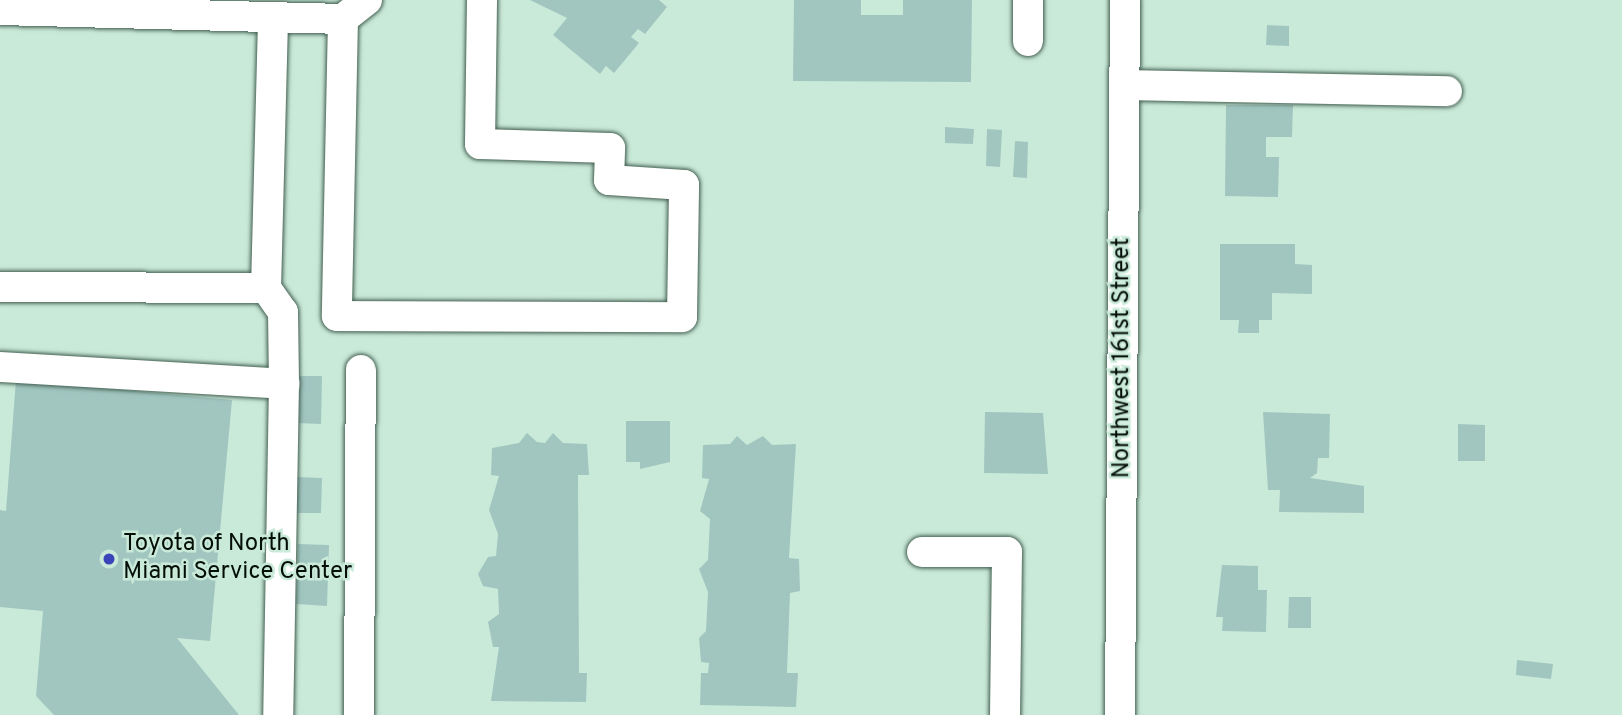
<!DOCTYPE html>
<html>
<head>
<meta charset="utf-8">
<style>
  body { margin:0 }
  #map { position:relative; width:1622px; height:715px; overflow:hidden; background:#caead9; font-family:Overpass,sans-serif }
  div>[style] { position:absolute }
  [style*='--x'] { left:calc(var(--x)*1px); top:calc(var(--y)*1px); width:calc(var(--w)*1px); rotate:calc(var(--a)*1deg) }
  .building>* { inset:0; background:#a1c6c0 }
  .roads { filter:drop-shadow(0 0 2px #435f51) drop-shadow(0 0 2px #435f51) }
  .minor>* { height:30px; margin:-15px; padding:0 15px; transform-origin:15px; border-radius:15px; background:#fff }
  .dots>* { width:19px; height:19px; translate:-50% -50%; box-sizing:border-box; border:4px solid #caead9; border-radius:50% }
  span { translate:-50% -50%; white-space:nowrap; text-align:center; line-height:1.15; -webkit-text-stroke:5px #caead9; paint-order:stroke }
  .street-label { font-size:24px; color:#040e09 }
  .poi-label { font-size:24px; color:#040e09 }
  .left { translate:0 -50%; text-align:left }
</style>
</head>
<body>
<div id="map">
  <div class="building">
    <i style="clip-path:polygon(530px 0,659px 0,667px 7px,645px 34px,638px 29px,631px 37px,639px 43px,614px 73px,606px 66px,600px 74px,553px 35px,567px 18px)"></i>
    <i style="clip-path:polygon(794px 0,861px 0,861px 15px,903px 15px,903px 0,972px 0,971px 82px,793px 81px)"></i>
    <i style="clip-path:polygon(1267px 25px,1289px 26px,1289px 46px,1266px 45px)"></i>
    <i style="clip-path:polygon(1226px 105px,1293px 105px,1292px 137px,1266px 137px,1266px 157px,1279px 157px,1278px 197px,1225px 196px)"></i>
    <i style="clip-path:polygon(945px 127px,974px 129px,973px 144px,945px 143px)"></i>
    <i style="clip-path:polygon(987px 129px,1002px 130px,1000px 167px,986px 166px)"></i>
    <i style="clip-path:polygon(1015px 141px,1028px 142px,1027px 178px,1013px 177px)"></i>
    <i style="clip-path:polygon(1220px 244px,1295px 244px,1295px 264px,1312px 265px,1312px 294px,1272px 293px,1272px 320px,1259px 320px,1259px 333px,1238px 333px,1239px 320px,1220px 320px)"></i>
    <i style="clip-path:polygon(297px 376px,322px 376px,321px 424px,297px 423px)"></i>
    <i style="clip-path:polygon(16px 380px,232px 400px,210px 641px,177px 638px,239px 715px,54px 715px,36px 696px,43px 611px,0 607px,0 510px,6px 511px)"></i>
    <i style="clip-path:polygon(985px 412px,1043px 413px,1048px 474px,984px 473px)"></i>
    <i style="clip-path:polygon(1263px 412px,1330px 414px,1329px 458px,1318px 458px,1317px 473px,1310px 478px,1364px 486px,1364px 513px,1279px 512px,1280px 490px,1268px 490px)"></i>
    <i style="clip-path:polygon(626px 421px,670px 421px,670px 462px,640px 469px,640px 462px,626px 462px)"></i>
    <i style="clip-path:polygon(1458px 424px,1485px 425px,1485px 461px,1458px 461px)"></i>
    <i style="clip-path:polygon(527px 433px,537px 442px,545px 443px,553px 433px,563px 443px,587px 444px,589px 475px,578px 475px,579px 673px,587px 673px,586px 702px,491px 701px,499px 647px,493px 647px,488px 622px,499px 614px,498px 589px,483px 586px,478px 574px,488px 557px,496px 556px,498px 534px,489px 510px,499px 476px,491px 475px,492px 448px,519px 443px)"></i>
    <i style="clip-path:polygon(737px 436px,747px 445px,763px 436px,772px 445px,796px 444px,789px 558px,799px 559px,800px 591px,790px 593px,787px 673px,798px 673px,796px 707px,700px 705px,701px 673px,708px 673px,709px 663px,701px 662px,699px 638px,706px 631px,708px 592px,699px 569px,708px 560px,710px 519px,700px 511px,709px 479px,702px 478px,703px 445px,730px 444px)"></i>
    <i style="clip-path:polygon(296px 477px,322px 478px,321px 513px,296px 513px)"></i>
    <i style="clip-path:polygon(298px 544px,329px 545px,327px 606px,296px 604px)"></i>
    <i style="clip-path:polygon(1222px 565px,1258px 566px,1258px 590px,1267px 590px,1266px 632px,1222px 631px,1223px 617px,1216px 617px)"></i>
    <i style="clip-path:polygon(1289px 597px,1311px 597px,1311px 628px,1288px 628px)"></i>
    <i style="clip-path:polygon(1517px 660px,1553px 664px,1551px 679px,1516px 675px)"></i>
  </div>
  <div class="roads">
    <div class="minor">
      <i style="--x:367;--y:0;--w:31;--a:142"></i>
      <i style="--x:343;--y:19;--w:297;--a:91.2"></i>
      <i style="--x:337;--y:316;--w:345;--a:0.2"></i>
      <i style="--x:682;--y:317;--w:132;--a:-89.1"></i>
      <i style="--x:684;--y:185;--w:75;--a:-176.2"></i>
      <i style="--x:609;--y:180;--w:32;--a:-88"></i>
      <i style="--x:610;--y:148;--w:130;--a:-178.2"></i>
      <i style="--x:480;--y:144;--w:144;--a:-89.2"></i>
      <i style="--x:0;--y:10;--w:343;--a:1.5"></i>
      <i style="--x:1028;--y:41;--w:41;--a:-90"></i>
      <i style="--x:1125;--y:85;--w:322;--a:1.1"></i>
      <i style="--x:0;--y:287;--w:266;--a:0.2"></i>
      <i style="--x:266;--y:288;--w:268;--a:-88.5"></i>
      <i style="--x:266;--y:288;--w:29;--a:55"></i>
      <i style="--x:283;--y:312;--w:72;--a:89.2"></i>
      <i style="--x:0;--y:367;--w:285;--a:3.4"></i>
      <i style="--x:284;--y:384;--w:331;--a:91"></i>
      <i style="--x:922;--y:552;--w:85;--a:0"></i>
      <i style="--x:1007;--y:552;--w:163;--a:90.7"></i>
      <i style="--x:359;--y:715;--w:345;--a:-89.7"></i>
      <i style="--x:1120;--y:715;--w:715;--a:-89.6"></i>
    </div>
  </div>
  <div class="dots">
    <i style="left:109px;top:559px;background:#3a45b9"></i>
  </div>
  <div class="street-label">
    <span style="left:1123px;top:358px;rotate:-90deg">Northwest 161st Street</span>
  </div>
  <div class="poi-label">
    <span class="left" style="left:123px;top:559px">Toyota of North<br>Miami Service Center</span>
  </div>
</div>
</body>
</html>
